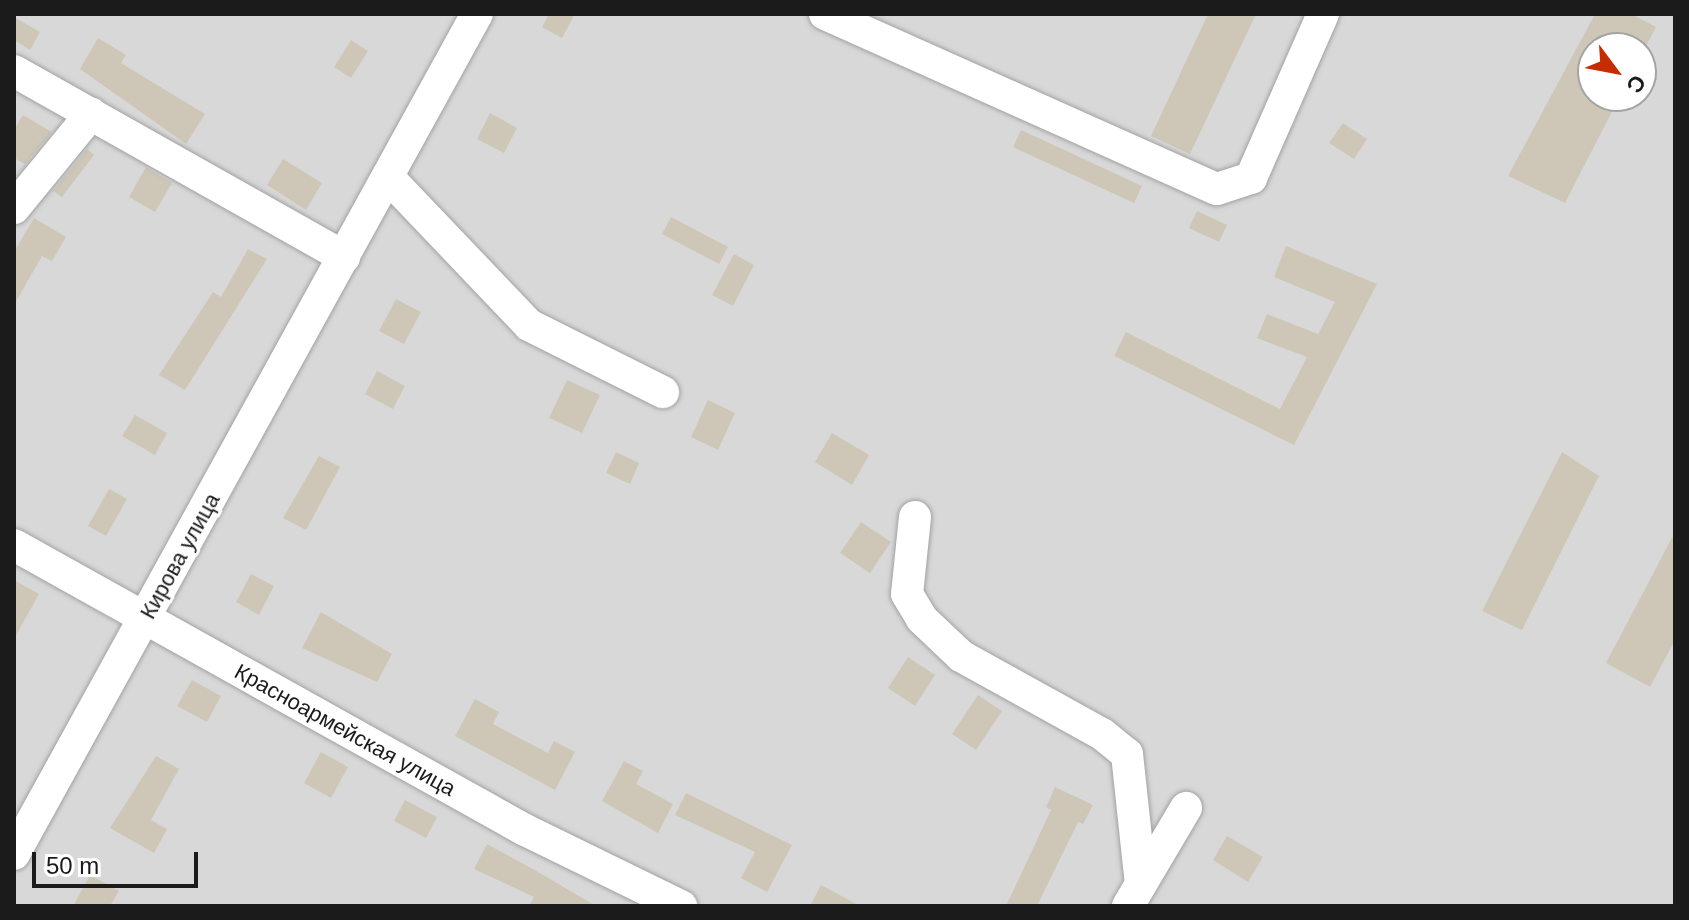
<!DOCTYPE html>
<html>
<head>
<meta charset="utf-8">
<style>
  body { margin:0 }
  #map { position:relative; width:1689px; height:920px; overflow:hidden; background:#eeecdf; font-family:Arial,sans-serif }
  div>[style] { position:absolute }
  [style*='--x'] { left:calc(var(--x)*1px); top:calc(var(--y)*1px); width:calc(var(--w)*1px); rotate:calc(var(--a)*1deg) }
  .residential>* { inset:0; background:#d9d8d8 }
  .building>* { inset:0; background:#cec7b8 }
  .roads { filter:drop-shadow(0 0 2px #a2a2a2) drop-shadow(0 0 2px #a2a2a2) }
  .minor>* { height:32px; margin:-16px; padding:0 16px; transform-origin:16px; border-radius:16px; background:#fff }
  span { translate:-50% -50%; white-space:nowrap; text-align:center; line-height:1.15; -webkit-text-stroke:6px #fff; paint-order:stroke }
  .street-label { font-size:22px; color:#1b1b1b }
  .frame { position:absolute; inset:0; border:16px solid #1b1b1b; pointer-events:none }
  .north { position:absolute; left:1577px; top:32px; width:80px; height:80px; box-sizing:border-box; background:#fff; border:2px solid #a4a4a4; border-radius:50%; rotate:122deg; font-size:22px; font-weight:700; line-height:32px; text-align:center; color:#1b1b1b }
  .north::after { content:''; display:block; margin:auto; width:28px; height:36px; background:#c62c00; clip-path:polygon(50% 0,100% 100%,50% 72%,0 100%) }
  .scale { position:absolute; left:32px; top:852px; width:166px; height:36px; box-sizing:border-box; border:4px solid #1b1b1b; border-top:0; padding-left:10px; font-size:24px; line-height:28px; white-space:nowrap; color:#1b1b1b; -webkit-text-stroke:6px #fff; paint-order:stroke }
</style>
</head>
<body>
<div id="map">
  <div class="residential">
    <i style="clip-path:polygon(evenodd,14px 14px,1675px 14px,1675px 906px,14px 906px,14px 14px,1593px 48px,1641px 48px,1641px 96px,1593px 96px,1593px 48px)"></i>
  </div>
  <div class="building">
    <i style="clip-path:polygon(549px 14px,575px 14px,562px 38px,542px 27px)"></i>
    <i style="clip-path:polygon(1208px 14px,1256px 14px,1190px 154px,1151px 136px)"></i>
    <i style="clip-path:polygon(1595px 14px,1631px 14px,1656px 27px,1645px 48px,1593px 48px,1593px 96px,1620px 96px,1565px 203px,1508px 176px)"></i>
    <i style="clip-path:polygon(14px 17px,40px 32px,30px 50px,14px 40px)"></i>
    <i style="clip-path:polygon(98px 38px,126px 55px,121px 63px,205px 114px,186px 144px,80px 69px)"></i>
    <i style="clip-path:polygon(351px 40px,368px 51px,351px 78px,334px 67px)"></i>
    <i style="clip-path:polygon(490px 113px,517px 128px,504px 153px,477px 139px)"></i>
    <i style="clip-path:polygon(23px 115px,52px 132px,25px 164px,14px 158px,14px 130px)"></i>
    <i style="clip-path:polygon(1343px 123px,1367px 139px,1354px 159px,1329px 143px)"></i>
    <i style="clip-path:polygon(1021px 130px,1142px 186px,1134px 203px,1013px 147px)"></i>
    <i style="clip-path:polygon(87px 149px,94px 155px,62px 197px,53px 191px)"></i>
    <i style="clip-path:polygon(283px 159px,322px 183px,306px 210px,267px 185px)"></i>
    <i style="clip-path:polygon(146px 167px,172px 183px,155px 212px,129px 197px)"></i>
    <i style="clip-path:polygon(1197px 211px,1227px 225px,1219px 242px,1189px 228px)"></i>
    <i style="clip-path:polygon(671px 217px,728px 247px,719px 264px,662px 234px)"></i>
    <i style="clip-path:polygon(34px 218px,66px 237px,52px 261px,42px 256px,14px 305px,14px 252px)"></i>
    <i style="clip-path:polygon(1286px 246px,1377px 284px,1294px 445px,1114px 356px,1126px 332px,1280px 409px,1307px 357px,1257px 338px,1267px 314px,1318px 334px,1335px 302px,1274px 277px)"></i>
    <i style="clip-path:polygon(248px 249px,267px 259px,185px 390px,159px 375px,213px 292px,221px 297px)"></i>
    <i style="clip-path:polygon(734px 254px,754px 265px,733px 306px,712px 295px)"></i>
    <i style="clip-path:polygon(396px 299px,421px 312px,404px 344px,379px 331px)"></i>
    <i style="clip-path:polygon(377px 371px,405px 386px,393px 409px,365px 394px)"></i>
    <i style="clip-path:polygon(567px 380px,600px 395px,582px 433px,549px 418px)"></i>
    <i style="clip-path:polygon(708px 400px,735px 413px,718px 450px,691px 437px)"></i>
    <i style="clip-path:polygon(135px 415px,167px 433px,155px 455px,122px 436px)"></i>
    <i style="clip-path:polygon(832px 433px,869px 455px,852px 485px,815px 462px)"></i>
    <i style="clip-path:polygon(616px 452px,639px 463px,630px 484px,606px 473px)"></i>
    <i style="clip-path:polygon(1562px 452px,1599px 476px,1522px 630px,1482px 611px)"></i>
    <i style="clip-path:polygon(319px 456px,340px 467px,306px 530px,283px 518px)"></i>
    <i style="clip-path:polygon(109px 489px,127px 499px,106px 536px,88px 526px)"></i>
    <i style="clip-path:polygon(861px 522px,891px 542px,870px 573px,840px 553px)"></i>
    <i style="clip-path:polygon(1675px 532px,1675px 640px,1650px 687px,1606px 663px)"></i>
    <i style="clip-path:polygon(251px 574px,274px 586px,259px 615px,236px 602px)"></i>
    <i style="clip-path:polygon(14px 580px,39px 594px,14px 639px)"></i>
    <i style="clip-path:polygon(321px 612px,392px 654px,377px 682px,302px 648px)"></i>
    <i style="clip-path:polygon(908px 657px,935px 675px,915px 706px,888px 688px)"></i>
    <i style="clip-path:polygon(192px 680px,221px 696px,207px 722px,177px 706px)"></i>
    <i style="clip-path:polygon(978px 695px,1002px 711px,976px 750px,952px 734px)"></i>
    <i style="clip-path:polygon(475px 699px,499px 712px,493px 724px,548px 753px,554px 741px,575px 752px,555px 790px,455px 736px)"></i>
    <i style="clip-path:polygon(321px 752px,348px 767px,331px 798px,304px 783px)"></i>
    <i style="clip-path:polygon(156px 756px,179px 769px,151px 820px,167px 829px,154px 853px,110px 828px)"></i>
    <i style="clip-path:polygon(624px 761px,643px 771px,636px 784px,673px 804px,658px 833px,602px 801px)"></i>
    <i style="clip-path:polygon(1055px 787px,1093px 805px,1083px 824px,1078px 822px,1037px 906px,1006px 906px,1051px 810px,1046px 807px)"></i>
    <i style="clip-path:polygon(686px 793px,792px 845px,767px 892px,741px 878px,755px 852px,675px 815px)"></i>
    <i style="clip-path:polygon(405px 800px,437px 817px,426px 838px,394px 821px)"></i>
    <i style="clip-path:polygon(1227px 836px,1263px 857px,1248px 882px,1213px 860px)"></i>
    <i style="clip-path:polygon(487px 844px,533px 869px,596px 906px,529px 906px,534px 897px,474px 869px)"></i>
    <i style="clip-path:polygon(90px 875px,119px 891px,110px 906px,73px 906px)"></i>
    <i style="clip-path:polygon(821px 885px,860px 906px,810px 906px)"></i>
  </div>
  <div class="roads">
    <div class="minor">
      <i style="--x:825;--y:14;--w:429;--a:24.1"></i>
      <i style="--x:1217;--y:189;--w:36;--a:-18"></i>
      <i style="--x:1251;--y:178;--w:179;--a:-66.3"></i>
      <i style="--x:14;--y:71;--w:379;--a:29.4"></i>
      <i style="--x:388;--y:177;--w:204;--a:46.4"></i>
      <i style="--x:529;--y:325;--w:150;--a:26.6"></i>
      <i style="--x:14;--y:208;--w:122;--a:-50.7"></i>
      <i style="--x:915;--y:517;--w:77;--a:95.9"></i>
      <i style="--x:907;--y:594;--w:29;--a:59"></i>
      <i style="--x:922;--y:619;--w:54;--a:43.5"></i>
      <i style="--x:961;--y:656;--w:161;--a:29"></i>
      <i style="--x:1102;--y:734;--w:32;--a:39"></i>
      <i style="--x:1127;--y:754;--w:131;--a:83.9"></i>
      <i style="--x:14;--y:545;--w:585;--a:29.15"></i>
      <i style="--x:525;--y:830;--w:174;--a:26"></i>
      <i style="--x:14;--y:854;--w:959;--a:-61.14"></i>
      <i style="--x:1128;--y:906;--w:114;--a:-59.4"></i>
    </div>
  </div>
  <div class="street-label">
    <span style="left:180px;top:556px;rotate:-61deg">Кирова улица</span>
    <span style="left:345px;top:730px;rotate:29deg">Красноармейская улица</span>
  </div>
  <div class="frame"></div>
  <div class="north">С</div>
  <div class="scale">50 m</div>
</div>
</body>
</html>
